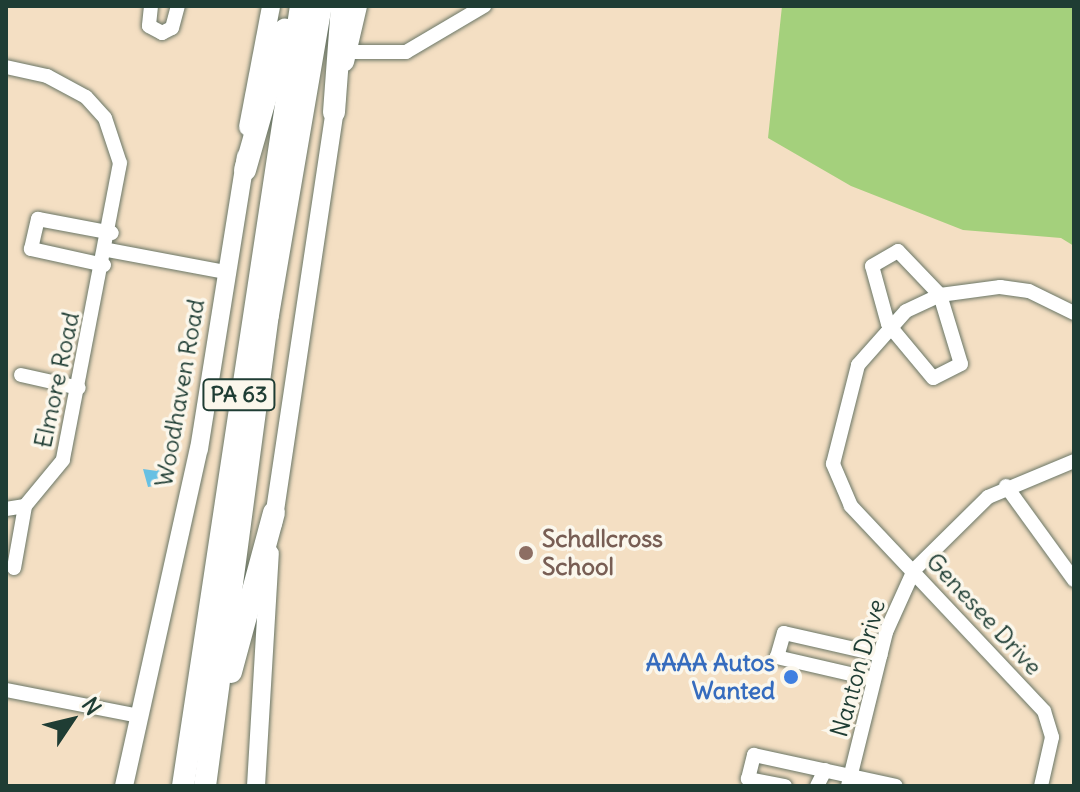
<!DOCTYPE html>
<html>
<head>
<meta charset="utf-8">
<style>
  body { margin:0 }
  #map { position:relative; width:1080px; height:792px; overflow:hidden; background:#f4dfc3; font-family:Delius,sans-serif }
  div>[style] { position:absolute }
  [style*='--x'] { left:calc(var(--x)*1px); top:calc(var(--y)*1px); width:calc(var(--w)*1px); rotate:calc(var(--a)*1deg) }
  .green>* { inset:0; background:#a4d07c }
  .water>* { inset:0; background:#66c0e3 }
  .roads { filter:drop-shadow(0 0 2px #6a7666) drop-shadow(0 0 2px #6a7666) }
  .minor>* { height:14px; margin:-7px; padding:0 7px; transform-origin:7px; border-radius:7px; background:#fff }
  .major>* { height:18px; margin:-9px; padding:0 9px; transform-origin:9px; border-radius:9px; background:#fff }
  .highway>* { height:22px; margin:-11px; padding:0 11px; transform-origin:11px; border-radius:11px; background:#fff }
  .dots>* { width:22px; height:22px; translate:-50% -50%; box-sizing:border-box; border:4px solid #fbf7ec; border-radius:50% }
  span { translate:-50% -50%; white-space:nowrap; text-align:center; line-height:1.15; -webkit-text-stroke:7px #fbf7ec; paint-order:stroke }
  .shield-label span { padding:2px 6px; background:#fbf7ec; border:2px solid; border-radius:6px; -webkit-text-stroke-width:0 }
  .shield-label { font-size:22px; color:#1f3d34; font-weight:700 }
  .street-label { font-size:24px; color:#1f3d34 }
  .education-label { font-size:24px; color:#785e54; font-weight:700 }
  .left { translate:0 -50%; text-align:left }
  .shop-label { font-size:24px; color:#366cbe; font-weight:700 }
  .right { translate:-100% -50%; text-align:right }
  .frame { position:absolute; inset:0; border:8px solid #1f3d34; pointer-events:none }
  .north { position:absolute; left:32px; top:680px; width:80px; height:80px; -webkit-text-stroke:6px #fbf7ec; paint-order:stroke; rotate:55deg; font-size:22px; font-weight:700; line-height:32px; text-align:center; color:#1f3d34 }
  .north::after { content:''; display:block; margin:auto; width:28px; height:36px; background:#1f3d34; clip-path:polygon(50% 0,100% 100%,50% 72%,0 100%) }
</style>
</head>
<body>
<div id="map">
  <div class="green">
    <i style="clip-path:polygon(782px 6px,1074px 6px,1074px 246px,1061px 238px,963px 230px,851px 186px,768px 138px)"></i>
  </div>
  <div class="water">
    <i style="clip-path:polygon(165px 460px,173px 467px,170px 483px,148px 487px,143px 469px,157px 471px)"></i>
  </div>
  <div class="roads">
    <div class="minor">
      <i style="--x:151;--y:6;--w:20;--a:96"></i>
      <i style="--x:149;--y:26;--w:15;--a:28"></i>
      <i style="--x:162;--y:33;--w:11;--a:-27"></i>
      <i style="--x:172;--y:28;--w:23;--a:-75"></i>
      <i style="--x:348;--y:52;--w:58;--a:0"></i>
      <i style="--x:406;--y:52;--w:91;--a:-30.5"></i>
      <i style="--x:6;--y:67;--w:42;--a:12.4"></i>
      <i style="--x:47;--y:76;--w:44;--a:28.3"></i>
      <i style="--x:86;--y:97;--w:28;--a:48"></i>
      <i style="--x:105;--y:118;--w:47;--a:71.6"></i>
      <i style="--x:120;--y:163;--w:302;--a:100.9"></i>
      <i style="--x:63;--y:460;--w:60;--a:129.6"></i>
      <i style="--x:108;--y:250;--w:120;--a:10.6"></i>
      <i style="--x:898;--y:251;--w:61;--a:46.3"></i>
      <i style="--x:940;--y:295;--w:72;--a:73.1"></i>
      <i style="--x:961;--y:364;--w:31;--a:153"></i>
      <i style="--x:933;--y:378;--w:70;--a:-129.8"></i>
      <i style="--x:888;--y:324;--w:60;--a:-105.4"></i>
      <i style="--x:872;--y:266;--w:30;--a:-30"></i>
      <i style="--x:104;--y:265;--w:75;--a:-167.6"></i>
      <i style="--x:31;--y:249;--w:31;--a:-77"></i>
      <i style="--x:38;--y:219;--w:75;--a:10.7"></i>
      <i style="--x:21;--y:375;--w:59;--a:12.6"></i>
      <i style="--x:1006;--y:486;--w:116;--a:54.1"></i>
      <i style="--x:6;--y:509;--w:19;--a:-9"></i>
      <i style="--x:14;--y:568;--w:63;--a:-79.9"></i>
      <i style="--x:872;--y:679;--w:98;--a:-167"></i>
      <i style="--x:777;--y:657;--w:25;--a:-74"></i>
      <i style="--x:784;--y:633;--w:99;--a:12.8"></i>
      <i style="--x:6;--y:690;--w:136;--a:11"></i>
      <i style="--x:785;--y:786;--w:38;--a:-169"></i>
      <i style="--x:748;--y:779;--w:25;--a:-76"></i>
      <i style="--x:754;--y:755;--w:145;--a:12.3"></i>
      <i style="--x:817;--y:786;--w:18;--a:-63"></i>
      <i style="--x:848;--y:786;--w:159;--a:-76.1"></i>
      <i style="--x:886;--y:632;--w:68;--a:-65.7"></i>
      <i style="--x:914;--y:570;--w:104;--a:-44.6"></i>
      <i style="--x:988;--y:497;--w:93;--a:-22.7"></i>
      <i style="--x:1041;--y:786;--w:50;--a:-77.3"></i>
      <i style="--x:1052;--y:737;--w:27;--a:-107"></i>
      <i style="--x:1044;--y:711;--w:282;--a:-133.3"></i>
      <i style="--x:851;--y:506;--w:46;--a:-113.2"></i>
      <i style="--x:833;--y:464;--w:102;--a:-75.8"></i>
      <i style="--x:858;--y:365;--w:72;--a:-48.4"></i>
      <i style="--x:906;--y:311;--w:38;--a:-25"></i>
      <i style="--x:940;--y:295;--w:61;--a:-7.6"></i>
      <i style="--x:1000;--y:287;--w:29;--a:8"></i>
      <i style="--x:1029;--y:291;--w:50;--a:26.1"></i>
    </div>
    <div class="major">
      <i style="--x:345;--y:62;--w:57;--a:-76.9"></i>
      <i style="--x:248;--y:127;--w:123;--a:-79.2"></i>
      <i style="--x:273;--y:524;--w:431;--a:-81.5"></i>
      <i style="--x:124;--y:786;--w:345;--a:-77.5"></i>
      <i style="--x:199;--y:449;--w:296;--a:-80.9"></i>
      <i style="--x:256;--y:786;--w:233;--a:-86.6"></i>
    </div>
    <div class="highway">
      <i style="--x:334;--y:112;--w:106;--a:-85.7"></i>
      <i style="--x:245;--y:170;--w:146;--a:-74.1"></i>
      <i style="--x:231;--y:672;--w:165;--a:-74.9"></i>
      <i style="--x:183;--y:786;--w:789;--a:-81.4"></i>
      <i style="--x:205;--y:786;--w:475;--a:-82.4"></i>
      <i style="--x:268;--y:315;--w:314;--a:-80.3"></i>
    </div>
  </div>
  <div class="dots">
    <i style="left:526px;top:553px;background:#8d6e63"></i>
    <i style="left:791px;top:677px;background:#3f7fe0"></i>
  </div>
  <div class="shield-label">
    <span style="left:239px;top:395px">PA 63</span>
  </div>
  <div class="street-label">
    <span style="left:57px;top:380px;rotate:-78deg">Elmore Road</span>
    <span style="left:180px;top:393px;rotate:-80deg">Woodhaven Road</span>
    <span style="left:984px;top:614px;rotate:47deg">Genesee Drive</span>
    <span style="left:858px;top:668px;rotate:-74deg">Nanton Drive</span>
  </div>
  <div class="education-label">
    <span class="left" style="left:542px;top:553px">Schallcross<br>School</span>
  </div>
  <div class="shop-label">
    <span class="right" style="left:775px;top:677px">AAAA Autos<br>Wanted</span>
  </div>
  <div class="frame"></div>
  <div class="north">N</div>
</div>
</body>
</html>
